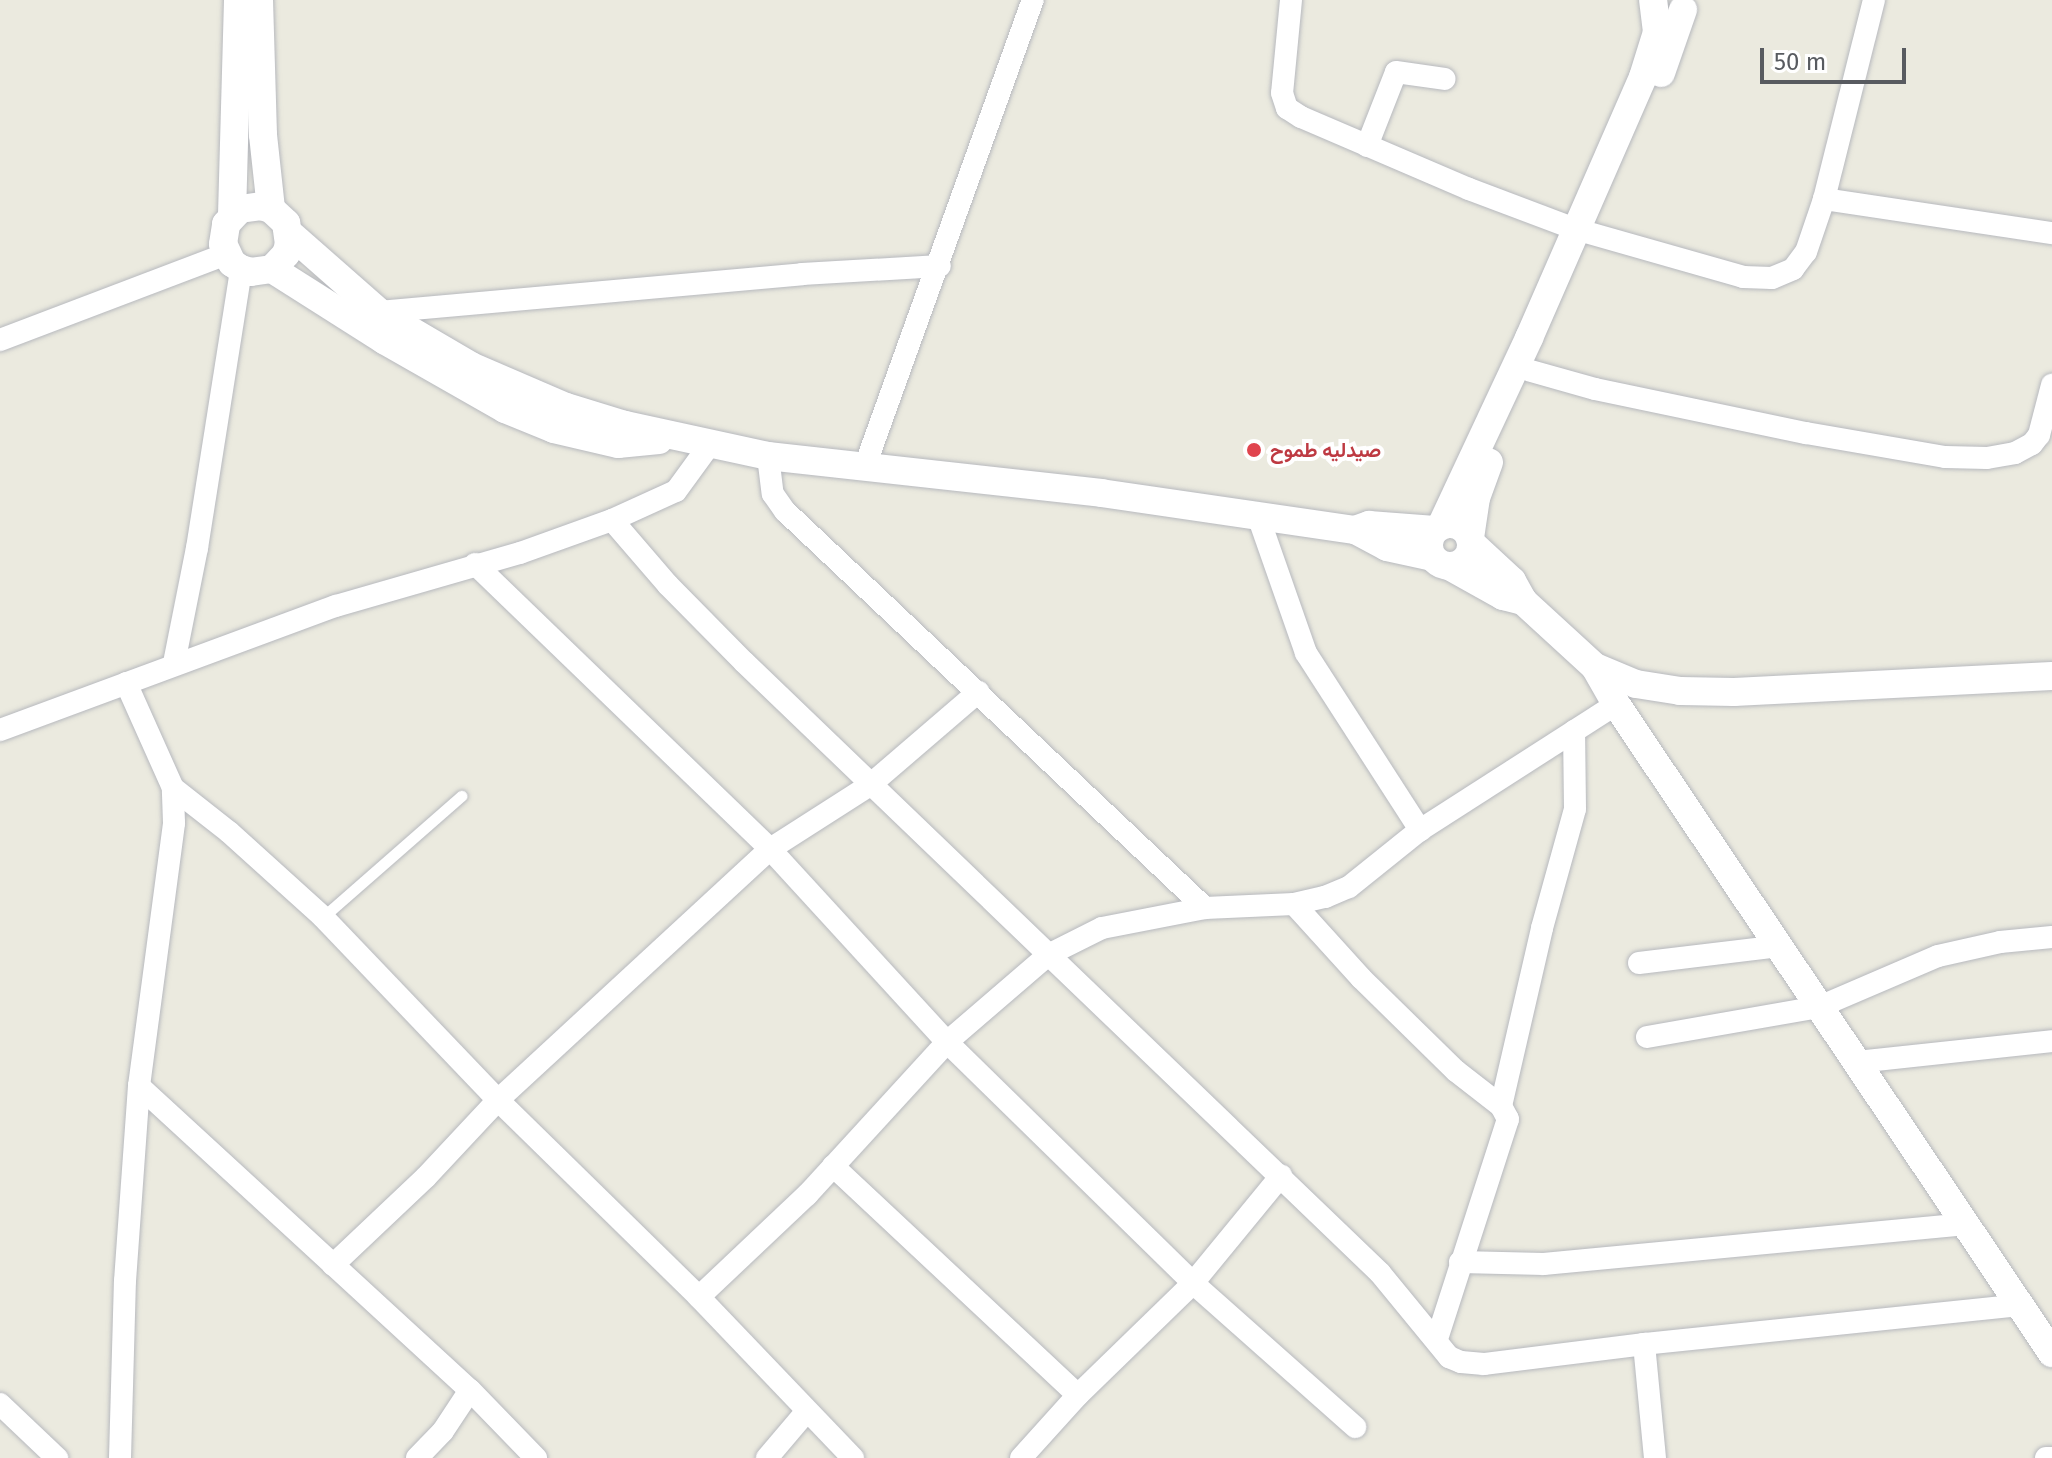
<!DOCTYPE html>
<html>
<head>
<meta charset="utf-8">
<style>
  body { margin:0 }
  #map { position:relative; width:2052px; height:1458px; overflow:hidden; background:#ebeadf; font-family:"Fira Sans",Vazirmatn,sans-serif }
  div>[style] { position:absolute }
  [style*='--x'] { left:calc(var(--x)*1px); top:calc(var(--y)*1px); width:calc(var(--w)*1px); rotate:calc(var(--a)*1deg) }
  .roads { filter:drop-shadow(0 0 2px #b7b9be) drop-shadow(0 0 2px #b7b9be) }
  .service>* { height:11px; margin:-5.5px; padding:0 5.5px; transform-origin:5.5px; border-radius:5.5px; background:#fff }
  .minor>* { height:22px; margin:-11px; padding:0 11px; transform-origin:11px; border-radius:11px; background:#fff }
  .tertiary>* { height:28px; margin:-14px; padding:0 14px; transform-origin:14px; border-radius:14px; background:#fff }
  .tertiary>.ring { margin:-14px; padding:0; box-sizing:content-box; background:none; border:28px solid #fff; border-radius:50% }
  .dots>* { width:22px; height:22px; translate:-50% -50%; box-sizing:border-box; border:4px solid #fff; border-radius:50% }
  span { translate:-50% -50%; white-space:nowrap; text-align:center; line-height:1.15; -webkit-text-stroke:8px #fff; paint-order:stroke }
  .health-label { font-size:20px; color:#be3a42; font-weight:700 }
  .left { translate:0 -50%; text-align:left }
  .scale { position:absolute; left:1760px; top:48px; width:146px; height:36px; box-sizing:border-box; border:4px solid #585b60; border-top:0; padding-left:10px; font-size:24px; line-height:28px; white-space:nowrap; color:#585b60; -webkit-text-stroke:6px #fff; paint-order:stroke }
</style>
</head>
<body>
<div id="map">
  <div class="roads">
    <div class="service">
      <i style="--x:323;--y:917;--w:184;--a:-41.2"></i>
    </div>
    <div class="minor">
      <i style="--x:1291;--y:0;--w:93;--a:95.5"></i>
      <i style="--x:1282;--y:93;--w:16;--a:72"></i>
      <i style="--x:1287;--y:108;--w:17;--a:33"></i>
      <i style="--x:1301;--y:117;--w:183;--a:23.2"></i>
      <i style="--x:1469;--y:189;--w:113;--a:20.7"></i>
      <i style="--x:1575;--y:229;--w:175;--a:15.9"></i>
      <i style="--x:1743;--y:277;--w:29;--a:2"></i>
      <i style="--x:1772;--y:278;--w:23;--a:-23"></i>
      <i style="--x:1793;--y:269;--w:21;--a:-53"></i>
      <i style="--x:1806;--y:252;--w:56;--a:-71.2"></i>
      <i style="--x:1824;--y:199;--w:205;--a:-75.9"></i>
      <i style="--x:1367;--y:146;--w:79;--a:-68.6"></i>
      <i style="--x:1396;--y:72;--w:49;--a:8.1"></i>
      <i style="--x:1824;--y:199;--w:231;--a:8.5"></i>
      <i style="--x:379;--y:312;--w:425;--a:-5.1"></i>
      <i style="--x:802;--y:274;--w:138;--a:-3.3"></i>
      <i style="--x:0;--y:340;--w:242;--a:-20.8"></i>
      <i style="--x:1531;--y:371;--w:66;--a:15.7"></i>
      <i style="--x:1595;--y:389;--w:216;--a:11.8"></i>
      <i style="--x:1806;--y:433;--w:141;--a:9.8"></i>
      <i style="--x:1945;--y:457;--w:42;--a:1.4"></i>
      <i style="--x:1987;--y:458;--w:28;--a:-10"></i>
      <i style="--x:2015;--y:453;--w:19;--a:-28"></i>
      <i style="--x:2032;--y:444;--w:11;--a:-52"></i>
      <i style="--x:2039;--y:435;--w:52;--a:-75.4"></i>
      <i style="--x:768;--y:456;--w:38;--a:83"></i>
      <i style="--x:773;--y:494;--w:21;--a:55"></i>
      <i style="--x:785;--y:511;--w:578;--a:43.39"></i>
      <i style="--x:865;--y:466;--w:495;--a:-70.2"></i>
      <i style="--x:1258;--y:516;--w:145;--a:70.7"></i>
      <i style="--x:1306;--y:653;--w:211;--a:57.2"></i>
      <i style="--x:612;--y:520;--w:86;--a:49.3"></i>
      <i style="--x:668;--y:585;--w:108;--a:45.4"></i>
      <i style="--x:744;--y:662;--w:882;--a:43.85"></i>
      <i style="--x:1380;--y:1273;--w:109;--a:50.6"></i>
      <i style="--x:1449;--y:1357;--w:13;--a:23"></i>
      <i style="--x:1461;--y:1362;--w:23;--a:5"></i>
      <i style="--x:1484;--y:1364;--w:161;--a:-7.1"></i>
      <i style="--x:1644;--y:1344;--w:379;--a:-5.9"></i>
      <i style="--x:475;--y:564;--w:410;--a:44"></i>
      <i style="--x:770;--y:849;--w:262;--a:47.5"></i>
      <i style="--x:947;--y:1042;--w:344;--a:44.4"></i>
      <i style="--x:1193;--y:1283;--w:217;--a:41.6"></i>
      <i style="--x:174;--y:663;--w:117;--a:-78.7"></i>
      <i style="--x:197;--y:548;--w:282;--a:-81"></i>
      <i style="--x:0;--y:730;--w:358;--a:-20.3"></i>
      <i style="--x:336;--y:606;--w:191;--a:-16.1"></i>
      <i style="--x:520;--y:553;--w:98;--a:-19.7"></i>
      <i style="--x:612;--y:520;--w:70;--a:-24.4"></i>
      <i style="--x:676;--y:491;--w:59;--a:-53.9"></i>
      <i style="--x:173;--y:788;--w:71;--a:38.2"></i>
      <i style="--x:229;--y:832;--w:127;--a:42.1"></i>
      <i style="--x:323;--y:917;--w:253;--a:46.3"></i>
      <i style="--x:498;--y:1100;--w:281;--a:44.4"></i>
      <i style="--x:699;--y:1297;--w:223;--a:46.3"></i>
      <i style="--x:1294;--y:904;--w:100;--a:47.8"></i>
      <i style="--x:1361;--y:978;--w:133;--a:44.4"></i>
      <i style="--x:1456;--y:1071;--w:57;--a:37.9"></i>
      <i style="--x:1501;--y:1106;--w:15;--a:62"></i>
      <i style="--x:1508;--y:1119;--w:231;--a:107.9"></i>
      <i style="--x:1639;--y:963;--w:141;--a:-6.9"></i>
      <i style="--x:1647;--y:1037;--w:175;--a:-9.9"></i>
      <i style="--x:1819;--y:1007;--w:129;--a:-23.2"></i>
      <i style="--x:1938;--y:956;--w:64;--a:-12.7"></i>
      <i style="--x:2000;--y:942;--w:52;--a:-5.5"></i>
      <i style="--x:1857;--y:1062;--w:196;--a:-6.1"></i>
      <i style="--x:139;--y:1086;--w:449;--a:42.6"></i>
      <i style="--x:470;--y:1390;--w:95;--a:45.9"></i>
      <i style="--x:1501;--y:1106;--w:183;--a:-77"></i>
      <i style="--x:1542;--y:928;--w:123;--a:-74.5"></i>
      <i style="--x:1575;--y:809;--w:78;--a:-90.7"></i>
      <i style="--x:833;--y:1166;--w:335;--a:43.1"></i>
      <i style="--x:1460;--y:1262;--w:84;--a:1.4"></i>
      <i style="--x:1544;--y:1264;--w:424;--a:-5.4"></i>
      <i style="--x:333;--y:1265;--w:128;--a:-43.4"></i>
      <i style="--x:426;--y:1177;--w:105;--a:-46.9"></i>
      <i style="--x:498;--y:1100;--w:370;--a:-42.7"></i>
      <i style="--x:770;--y:849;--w:119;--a:-32.6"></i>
      <i style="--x:870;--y:785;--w:143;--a:-40.7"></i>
      <i style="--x:699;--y:1297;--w:149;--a:-43.4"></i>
      <i style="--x:807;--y:1195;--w:207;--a:-47.5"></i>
      <i style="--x:947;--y:1042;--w:133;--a:-40.7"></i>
      <i style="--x:1048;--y:955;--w:60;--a:-26.6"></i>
      <i style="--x:1102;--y:928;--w:105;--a:-11"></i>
      <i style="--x:1205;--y:908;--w:89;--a:-2.6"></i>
      <i style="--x:1294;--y:904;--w:32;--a:-13"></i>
      <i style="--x:1325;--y:897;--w:26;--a:-23"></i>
      <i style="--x:1349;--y:887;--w:91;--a:-38.8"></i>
      <i style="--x:1420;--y:830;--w:233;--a:-32.7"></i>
      <i style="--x:1644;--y:1344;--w:115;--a:84.5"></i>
      <i style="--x:0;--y:1404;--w:79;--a:43.5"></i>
      <i style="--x:120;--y:1458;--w:177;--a:-88.4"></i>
      <i style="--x:125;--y:1281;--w:196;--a:-85.9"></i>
      <i style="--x:139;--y:1086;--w:265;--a:-82.4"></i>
      <i style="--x:174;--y:823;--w:35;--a:-92"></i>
      <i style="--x:173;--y:788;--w:115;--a:-114.1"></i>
      <i style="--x:417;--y:1458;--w:37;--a:-46"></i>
      <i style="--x:443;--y:1431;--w:49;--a:-56.6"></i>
      <i style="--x:767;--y:1458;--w:60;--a:-49.7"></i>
      <i style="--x:1021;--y:1458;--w:85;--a:-47.9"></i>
      <i style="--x:1078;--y:1395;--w:161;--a:-44.2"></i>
      <i style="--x:1193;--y:1283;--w:139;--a:-50.6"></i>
      <i style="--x:2046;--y:1458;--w:6;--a:0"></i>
    </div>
    <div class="tertiary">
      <i style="--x:259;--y:0;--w:135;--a:88.3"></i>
      <i style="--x:263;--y:135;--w:74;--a:83.8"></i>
      <i style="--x:271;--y:209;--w:21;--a:43"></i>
      <i style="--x:286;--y:223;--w:21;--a:82"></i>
      <i style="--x:289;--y:244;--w:10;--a:107"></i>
      <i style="--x:286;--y:254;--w:21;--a:133"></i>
      <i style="--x:272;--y:269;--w:21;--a:172"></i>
      <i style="--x:251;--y:272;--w:10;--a:-163"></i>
      <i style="--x:241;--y:269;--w:11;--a:-146"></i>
      <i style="--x:232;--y:263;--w:21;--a:-115"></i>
      <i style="--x:223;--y:244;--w:20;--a:-81"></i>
      <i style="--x:226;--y:224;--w:21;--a:-47"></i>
      <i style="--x:240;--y:209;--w:21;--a:-8"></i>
      <i style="--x:261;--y:206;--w:10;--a:17"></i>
      <i style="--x:1661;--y:73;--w:67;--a:-70.8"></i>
      <i style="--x:232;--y:215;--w:215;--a:-88.4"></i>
      <i style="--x:289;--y:233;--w:120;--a:41.3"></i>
      <i style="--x:379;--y:312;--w:107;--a:30.4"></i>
      <i style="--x:471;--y:366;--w:103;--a:23.3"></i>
      <i style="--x:566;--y:407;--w:62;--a:17"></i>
      <i style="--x:625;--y:425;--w:146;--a:12.2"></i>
      <i style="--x:768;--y:456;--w:335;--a:6.3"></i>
      <i style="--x:1101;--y:493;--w:257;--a:8.3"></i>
      <i style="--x:1355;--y:530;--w:36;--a:28"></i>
      <i style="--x:1387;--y:547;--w:46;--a:12.5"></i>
      <i style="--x:272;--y:269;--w:133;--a:32.4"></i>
      <i style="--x:384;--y:340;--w:139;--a:29.7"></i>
      <i style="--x:505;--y:409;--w:53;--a:22.2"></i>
      <i style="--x:554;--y:429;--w:66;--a:13.2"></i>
      <i style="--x:618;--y:444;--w:41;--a:-5.6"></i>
      <i class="ring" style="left:1429px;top:524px;width:14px;height:14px"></i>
      <i style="--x:1441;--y:526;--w:208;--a:-64.9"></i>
      <i style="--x:1529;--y:338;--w:285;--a:-66.4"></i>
      <i style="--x:1643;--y:77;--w:47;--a:-72.7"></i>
      <i style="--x:1657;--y:32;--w:32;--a:-97"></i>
      <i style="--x:1355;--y:530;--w:15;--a:-20"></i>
      <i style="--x:1369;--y:525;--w:66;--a:4.3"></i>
      <i style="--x:1470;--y:538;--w:40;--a:-81.5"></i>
      <i style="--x:1476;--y:498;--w:38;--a:-70"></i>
      <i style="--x:1471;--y:543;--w:56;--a:42.8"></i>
      <i style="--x:1512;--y:581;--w:23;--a:61"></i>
      <i style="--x:1523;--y:601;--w:98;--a:42.5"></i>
      <i style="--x:1595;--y:667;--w:43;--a:60.4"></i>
      <i style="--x:1616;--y:704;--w:782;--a:56.11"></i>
      <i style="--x:1451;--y:567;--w:60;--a:29.1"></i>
      <i style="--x:1503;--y:596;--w:21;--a:14"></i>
      <i style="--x:1595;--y:667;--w:44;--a:22.5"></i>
      <i style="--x:1636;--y:684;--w:45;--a:9"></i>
      <i style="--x:1680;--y:691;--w:54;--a:1.1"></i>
      <i style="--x:1734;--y:692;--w:318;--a:-2.9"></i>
    </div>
  </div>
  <div class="dots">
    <i style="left:1254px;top:450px;background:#e0444e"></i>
  </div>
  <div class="health-label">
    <span class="left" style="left:1270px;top:450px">صيدليه طموح</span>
  </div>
  <div class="scale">50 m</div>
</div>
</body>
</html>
